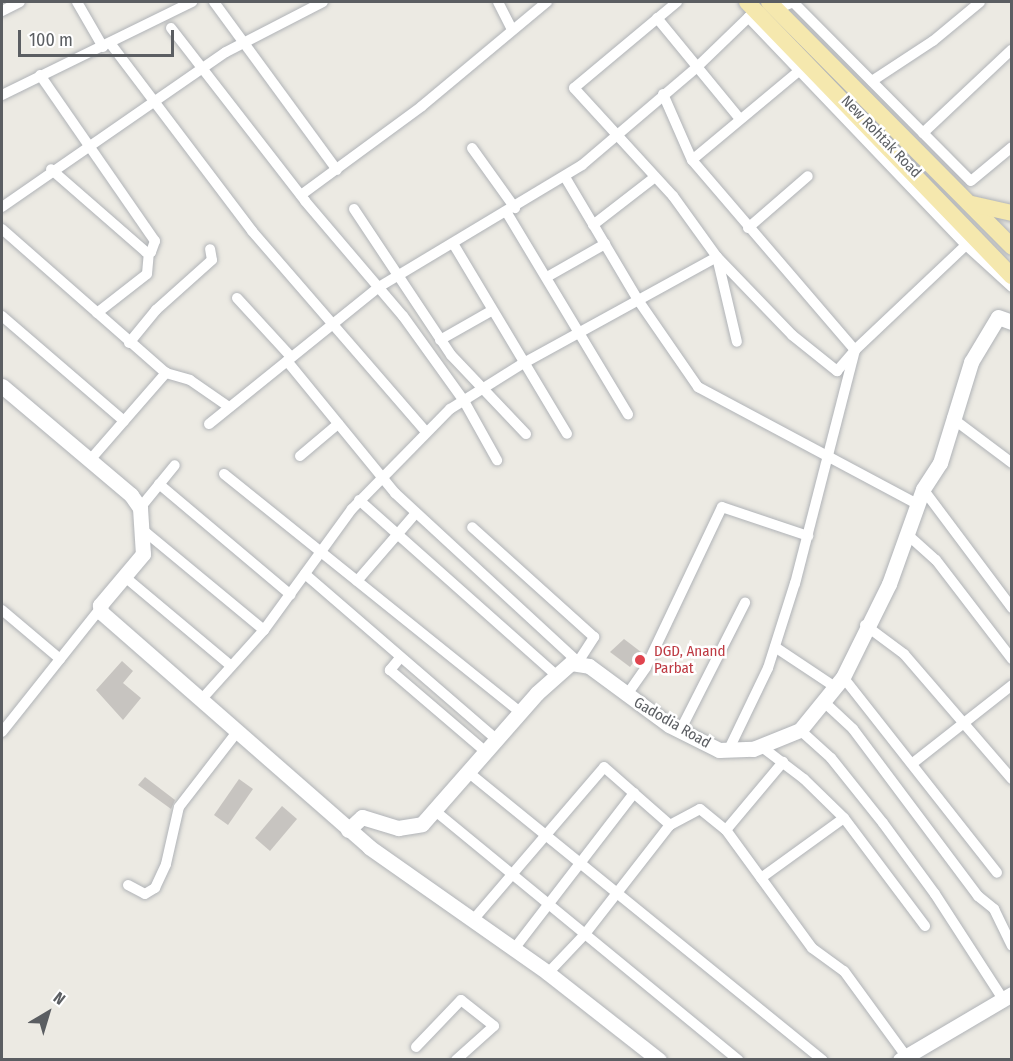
<!DOCTYPE html>
<html>
<head>
<meta charset="utf-8">
<style>
  body { margin:0 }
  #map { position:relative; width:1013px; height:1061px; overflow:hidden; background:#eceae3; font-family:"Fira Sans Condensed",sans-serif }
  div>[style] { position:absolute }
  [style*='--x'] { left:calc(var(--x)*1px); top:calc(var(--y)*1px); width:calc(var(--w)*1px); rotate:calc(var(--a)*1deg) }
  .building>* { inset:0; background:#c7c4c0 }
  .roads { filter:drop-shadow(0 0 2px #b0b3b7) drop-shadow(0 0 2px #b0b3b7) }
  .street>* { height:10px; margin:-5px; padding:0 5px; transform-origin:5px; border-radius:5px; background:#fff }
  .secondary>* { height:15px; margin:-7.5px; padding:0 7.5px; transform-origin:7.5px; border-radius:7.5px; background:#fff }
  .primary>* { height:16px; margin:-8px; padding:0 8px; transform-origin:8px; border-radius:8px; background:#f5e8ae }
  .dots>* { width:16px; height:16px; translate:-50% -50%; box-sizing:border-box; border:3px solid #fff; border-radius:50% }
  span { translate:-50% -50%; white-space:nowrap; text-align:center; line-height:1.15; -webkit-text-stroke:5px #fff; paint-order:stroke }
  .street-label { font-size:15px; color:#5b5e62 }
  .health-label { font-size:15px; color:#be3a42 }
  .left { translate:0 -50%; text-align:left }
  .frame { position:absolute; inset:0; border:3px solid #5b5e62; pointer-events:none }
  .north { position:absolute; left:18px; top:983px; width:60px; height:60px; -webkit-text-stroke:4px #fff; paint-order:stroke; rotate:38deg; font-size:16px; font-weight:700; line-height:24px; text-align:center; color:#5b5e62 }
  .north::after { content:''; display:block; margin:auto; width:21px; height:27px; background:#5b5e62; clip-path:polygon(50% 0,100% 100%,50% 72%,0 100%) }
  .scale { position:absolute; left:18px; top:30px; width:156px; height:27px; box-sizing:border-box; border:3px solid #5b5e62; border-top:0; padding-left:8px; font-size:18px; line-height:21px; white-space:nowrap; color:#5b5e62; -webkit-text-stroke:4px #fff; paint-order:stroke }
</style>
</head>
<body>
<div id="map">
  <div class="building">
    <i style="clip-path:polygon(624px 639px,641px 652px,630px 667px,610px 652px)"></i>
    <i style="clip-path:polygon(122px 661px,133px 671px,123px 683px,141px 698px,123px 720px,96px 690px)"></i>
    <i style="clip-path:polygon(145px 777px,175px 800px,171px 809px,138px 785px)"></i>
    <i style="clip-path:polygon(239px 779px,253px 789px,228px 825px,214px 815px)"></i>
    <i style="clip-path:polygon(282px 806px,297px 819px,270px 851px,255px 838px)"></i>
  </div>
  <div class="roads">
    <div class="street">
      <i style="--x:77;--y:2;--w:52;--a:60"></i>
      <i style="--x:214;--y:2;--w:208;--a:53.8"></i>
      <i style="--x:498;--y:2;--w:31;--a:63"></i>
      <i style="--x:677;--y:2;--w:134;--a:140.1"></i>
      <i style="--x:574;--y:88;--w:147;--a:47.5"></i>
      <i style="--x:673;--y:196;--w:75;--a:54.2"></i>
      <i style="--x:717;--y:257;--w:108;--a:46.1"></i>
      <i style="--x:792;--y:335;--w:58;--a:38.7"></i>
      <i style="--x:837;--y:371;--w:28;--a:-49"></i>
      <i style="--x:855;--y:350;--w:153;--a:-43.4"></i>
      <i style="--x:966;--y:245;--w:315;--a:-133.7"></i>
      <i style="--x:776;--y:9;--w:18;--a:-22"></i>
      <i style="--x:793;--y:2;--w:252;--a:45.2"></i>
      <i style="--x:971;--y:181;--w:53;--a:-39.7"></i>
      <i style="--x:2;--y:11;--w:20;--a:-27"></i>
      <i style="--x:657;--y:18;--w:129;--a:50.6"></i>
      <i style="--x:171;--y:28;--w:219;--a:52.2"></i>
      <i style="--x:305;--y:201;--w:151;--a:49.6"></i>
      <i style="--x:403;--y:316;--w:105;--a:54.3"></i>
      <i style="--x:464;--y:401;--w:68;--a:60.8"></i>
      <i style="--x:110;--y:43;--w:236;--a:52.9"></i>
      <i style="--x:252;--y:231;--w:264;--a:49.1"></i>
      <i style="--x:40;--y:75;--w:202;--a:55.3"></i>
      <i style="--x:155;--y:241;--w:12;--a:110"></i>
      <i style="--x:151;--y:252;--w:5;--a:180"></i>
      <i style="--x:146;--y:252;--w:126;--a:-138.9"></i>
      <i style="--x:872;--y:81;--w:73;--a:-33.3"></i>
      <i style="--x:933;--y:41;--w:61;--a:-39.7"></i>
      <i style="--x:663;--y:94;--w:72;--a:66.3"></i>
      <i style="--x:692;--y:160;--w:250;--a:49.4"></i>
      <i style="--x:855;--y:350;--w:241;--a:104.4"></i>
      <i style="--x:795;--y:583;--w:89;--a:107.6"></i>
      <i style="--x:768;--y:668;--w:92;--a:115.7"></i>
      <i style="--x:2;--y:95;--w:212;--a:-26.1"></i>
      <i style="--x:923;--y:133;--w:121;--a:-43.3"></i>
      <i style="--x:472;--y:148;--w:74;--a:54.4"></i>
      <i style="--x:692;--y:160;--w:141;--a:-39.8"></i>
      <i style="--x:565;--y:177;--w:143;--a:59.3"></i>
      <i style="--x:638;--y:300;--w:106;--a:55.4"></i>
      <i style="--x:698;--y:387;--w:251;--a:28.1"></i>
      <i style="--x:301;--y:195;--w:150;--a:-36.3"></i>
      <i style="--x:422;--y:106;--w:163;--a:-39.8"></i>
      <i style="--x:2;--y:207;--w:272;--a:-34.7"></i>
      <i style="--x:226;--y:52;--w:109;--a:-27.3"></i>
      <i style="--x:354;--y:209;--w:175;--a:56.4"></i>
      <i style="--x:451;--y:355;--w:109;--a:46.5"></i>
      <i style="--x:507;--y:213;--w:235;--a:59"></i>
      <i style="--x:593;--y:225;--w:78;--a:-37.7"></i>
      <i style="--x:748;--y:228;--w:79;--a:-40.9"></i>
      <i style="--x:2;--y:229;--w:218;--a:41.3"></i>
      <i style="--x:166;--y:373;--w:25;--a:16"></i>
      <i style="--x:190;--y:380;--w:47;--a:34.7"></i>
      <i style="--x:454;--y:245;--w:220;--a:59.1"></i>
      <i style="--x:966;--y:245;--w:62;--a:42.4"></i>
      <i style="--x:547;--y:277;--w:67;--a:-29.6"></i>
      <i style="--x:237;--y:298;--w:80;--a:47.5"></i>
      <i style="--x:97;--y:313;--w:63;--a:-38"></i>
      <i style="--x:147;--y:274;--w:21;--a:-85"></i>
      <i style="--x:2;--y:316;--w:161;--a:40.7"></i>
      <i style="--x:440;--y:340;--w:59;--a:-29.6"></i>
      <i style="--x:129;--y:343;--w:43;--a:-50.7"></i>
      <i style="--x:156;--y:310;--w:75;--a:-41.8"></i>
      <i style="--x:212;--y:260;--w:11;--a:-100"></i>
      <i style="--x:287;--y:361;--w:171;--a:50.7"></i>
      <i style="--x:395;--y:493;--w:249;--a:42.7"></i>
      <i style="--x:578;--y:662;--w:30;--a:-57"></i>
      <i style="--x:594;--y:637;--w:164;--a:-138"></i>
      <i style="--x:952;--y:418;--w:75;--a:36.9"></i>
      <i style="--x:209;--y:424;--w:218;--a:-38.9"></i>
      <i style="--x:379;--y:287;--w:237;--a:-31"></i>
      <i style="--x:582;--y:165;--w:151;--a:-40.4"></i>
      <i style="--x:697;--y:67;--w:78;--a:-44"></i>
      <i style="--x:300;--y:456;--w:50;--a:-40.1"></i>
      <i style="--x:90;--y:460;--w:116;--a:-48.9"></i>
      <i style="--x:224;--y:474;--w:380;--a:38.8"></i>
      <i style="--x:159;--y:484;--w:172;--a:40.1"></i>
      <i style="--x:923;--y:489;--w:149;--a:53.2"></i>
      <i style="--x:359;--y:500;--w:262;--a:41.6"></i>
      <i style="--x:140;--y:508;--w:55;--a:-50.9"></i>
      <i style="--x:143;--y:530;--w:157;--a:39.6"></i>
      <i style="--x:909;--y:536;--w:36;--a:42"></i>
      <i style="--x:936;--y:560;--w:125;--a:52.5"></i>
      <i style="--x:305;--y:574;--w:252;--a:40.8"></i>
      <i style="--x:125;--y:577;--w:138;--a:40"></i>
      <i style="--x:357;--y:581;--w:90;--a:-49.1"></i>
      <i style="--x:2;--y:610;--w:76;--a:40.2"></i>
      <i style="--x:865;--y:625;--w:49;--a:36.6"></i>
      <i style="--x:904;--y:654;--w:165;--a:49.2"></i>
      <i style="--x:775;--y:647;--w:72;--a:33.7"></i>
      <i style="--x:400;--y:658;--w:16;--a:130"></i>
      <i style="--x:390;--y:670;--w:125;--a:40.5"></i>
      <i style="--x:843;--y:677;--w:249;--a:51.8"></i>
      <i style="--x:626;--y:696;--w:35;--a:-55"></i>
      <i style="--x:646;--y:667;--w:177;--a:-64.6"></i>
      <i style="--x:722;--y:507;--w:91;--a:18.6"></i>
      <i style="--x:201;--y:700;--w:94;--a:-48"></i>
      <i style="--x:264;--y:630;--w:150;--a:-54"></i>
      <i style="--x:352;--y:509;--w:140;--a:-45.6"></i>
      <i style="--x:450;--y:409;--w:85;--a:-32"></i>
      <i style="--x:522;--y:364;--w:222;--a:-28.8"></i>
      <i style="--x:717;--y:257;--w:87;--a:76.8"></i>
      <i style="--x:823;--y:701;--w:41;--a:43"></i>
      <i style="--x:853;--y:729;--w:209;--a:53.2"></i>
      <i style="--x:978;--y:896;--w:21;--a:39"></i>
      <i style="--x:994;--y:909;--w:41;--a:64.1"></i>
      <i style="--x:800;--y:730;--w:42;--a:42.1"></i>
      <i style="--x:831;--y:758;--w:83;--a:51.3"></i>
      <i style="--x:883;--y:823;--w:88;--a:53.8"></i>
      <i style="--x:935;--y:894;--w:125;--a:57.1"></i>
      <i style="--x:680;--y:731;--w:144;--a:-63.1"></i>
      <i style="--x:2;--y:732;--w:157;--a:-51.5"></i>
      <i style="--x:762;--y:747;--w:53;--a:37.3"></i>
      <i style="--x:804;--y:779;--w:56;--a:44.3"></i>
      <i style="--x:844;--y:818;--w:135;--a:53.1"></i>
      <i style="--x:913;--y:763;--w:126;--a:-38.2"></i>
      <i style="--x:468;--y:772;--w:457;--a:39.1"></i>
      <i style="--x:434;--y:810;--w:394;--a:39.4"></i>
      <i style="--x:726;--y:830;--w:89;--a:-50"></i>
      <i style="--x:761;--y:878;--w:102;--a:-35.9"></i>
      <i style="--x:128;--y:885;--w:19;--a:28"></i>
      <i style="--x:145;--y:894;--w:12;--a:-31"></i>
      <i style="--x:155;--y:888;--w:26;--a:-65"></i>
      <i style="--x:166;--y:864;--w:58;--a:-77.2"></i>
      <i style="--x:179;--y:807;--w:95;--a:-52.3"></i>
      <i style="--x:473;--y:920;--w:201;--a:-49.4"></i>
      <i style="--x:604;--y:767;--w:88;--a:41.3"></i>
      <i style="--x:514;--y:949;--w:197;--a:-52.4"></i>
      <i style="--x:548;--y:973;--w:54;--a:-46.5"></i>
      <i style="--x:585;--y:934;--w:138;--a:-52.1"></i>
      <i style="--x:670;--y:825;--w:34;--a:-28"></i>
      <i style="--x:700;--y:809;--w:33;--a:39"></i>
      <i style="--x:726;--y:830;--w:146;--a:53.9"></i>
      <i style="--x:812;--y:948;--w:39;--a:36"></i>
      <i style="--x:844;--y:971;--w:105;--a:53.9"></i>
      <i style="--x:416;--y:1047;--w:65;--a:-46.2"></i>
      <i style="--x:461;--y:1000;--w:42;--a:38.2"></i>
      <i style="--x:494;--y:1026;--w:51;--a:138.2"></i>
    </div>
    <div class="secondary">
      <i style="--x:2;--y:386;--w:169;--a:40.2"></i>
      <i style="--x:131;--y:495;--w:16;--a:55"></i>
      <i style="--x:140;--y:508;--w:46;--a:86.3"></i>
      <i style="--x:143;--y:554;--w:67;--a:130.1"></i>
      <i style="--x:100;--y:605;--w:7;--a:82"></i>
      <i style="--x:101;--y:612;--w:356;--a:41.2"></i>
      <i style="--x:369;--y:847;--w:219;--a:35.1"></i>
      <i style="--x:548;--y:973;--w:141;--a:38.1"></i>
      <i style="--x:348;--y:830;--w:19;--a:-43"></i>
      <i style="--x:362;--y:817;--w:38;--a:17"></i>
      <i style="--x:398;--y:828;--w:24;--a:-9"></i>
      <i style="--x:422;--y:824;--w:174;--a:-48.7"></i>
      <i style="--x:537;--y:693;--w:45;--a:-41.4"></i>
      <i style="--x:571;--y:663;--w:18;--a:9"></i>
      <i style="--x:589;--y:666;--w:99;--a:36.4"></i>
      <i style="--x:669;--y:725;--w:56;--a:26.6"></i>
      <i style="--x:719;--y:750;--w:34;--a:-2"></i>
      <i style="--x:753;--y:749;--w:51;--a:-22"></i>
      <i style="--x:800;--y:730;--w:68;--a:-50.9"></i>
      <i style="--x:843;--y:677;--w:104;--a:-63.7"></i>
      <i style="--x:889;--y:584;--w:101;--a:-70.3"></i>
      <i style="--x:923;--y:489;--w:31;--a:-57"></i>
      <i style="--x:940;--y:463;--w:106;--a:-72.9"></i>
      <i style="--x:971;--y:362;--w:52;--a:-59"></i>
      <i style="--x:998;--y:317;--w:15;--a:20"></i>
      <i style="--x:900;--y:1060;--w:130;--a:-30.5"></i>
    </div>
    <div class="primary">
      <i style="--x:747;--y:2;--w:381;--a:46"></i>
      <i style="--x:769;--y:2;--w:345;--a:45.2"></i>
      <i style="--x:972;--y:204;--w:41;--a:12.7"></i>
    </div>
  </div>
  <div class="dots">
    <i style="left:640px;top:660px;background:#e0444e"></i>
  </div>
  <div class="street-label">
    <span style="left:881px;top:137px;rotate:46deg">New Rohtak Road</span>
    <span style="left:672px;top:723px;rotate:30deg">Gadodia Road</span>
  </div>
  <div class="health-label">
    <span class="left" style="left:654px;top:660px">DGD, Anand<br>Parbat</span>
  </div>
  <div class="frame"></div>
  <div class="north">N</div>
  <div class="scale">100 m</div>
</div>
</body>
</html>
